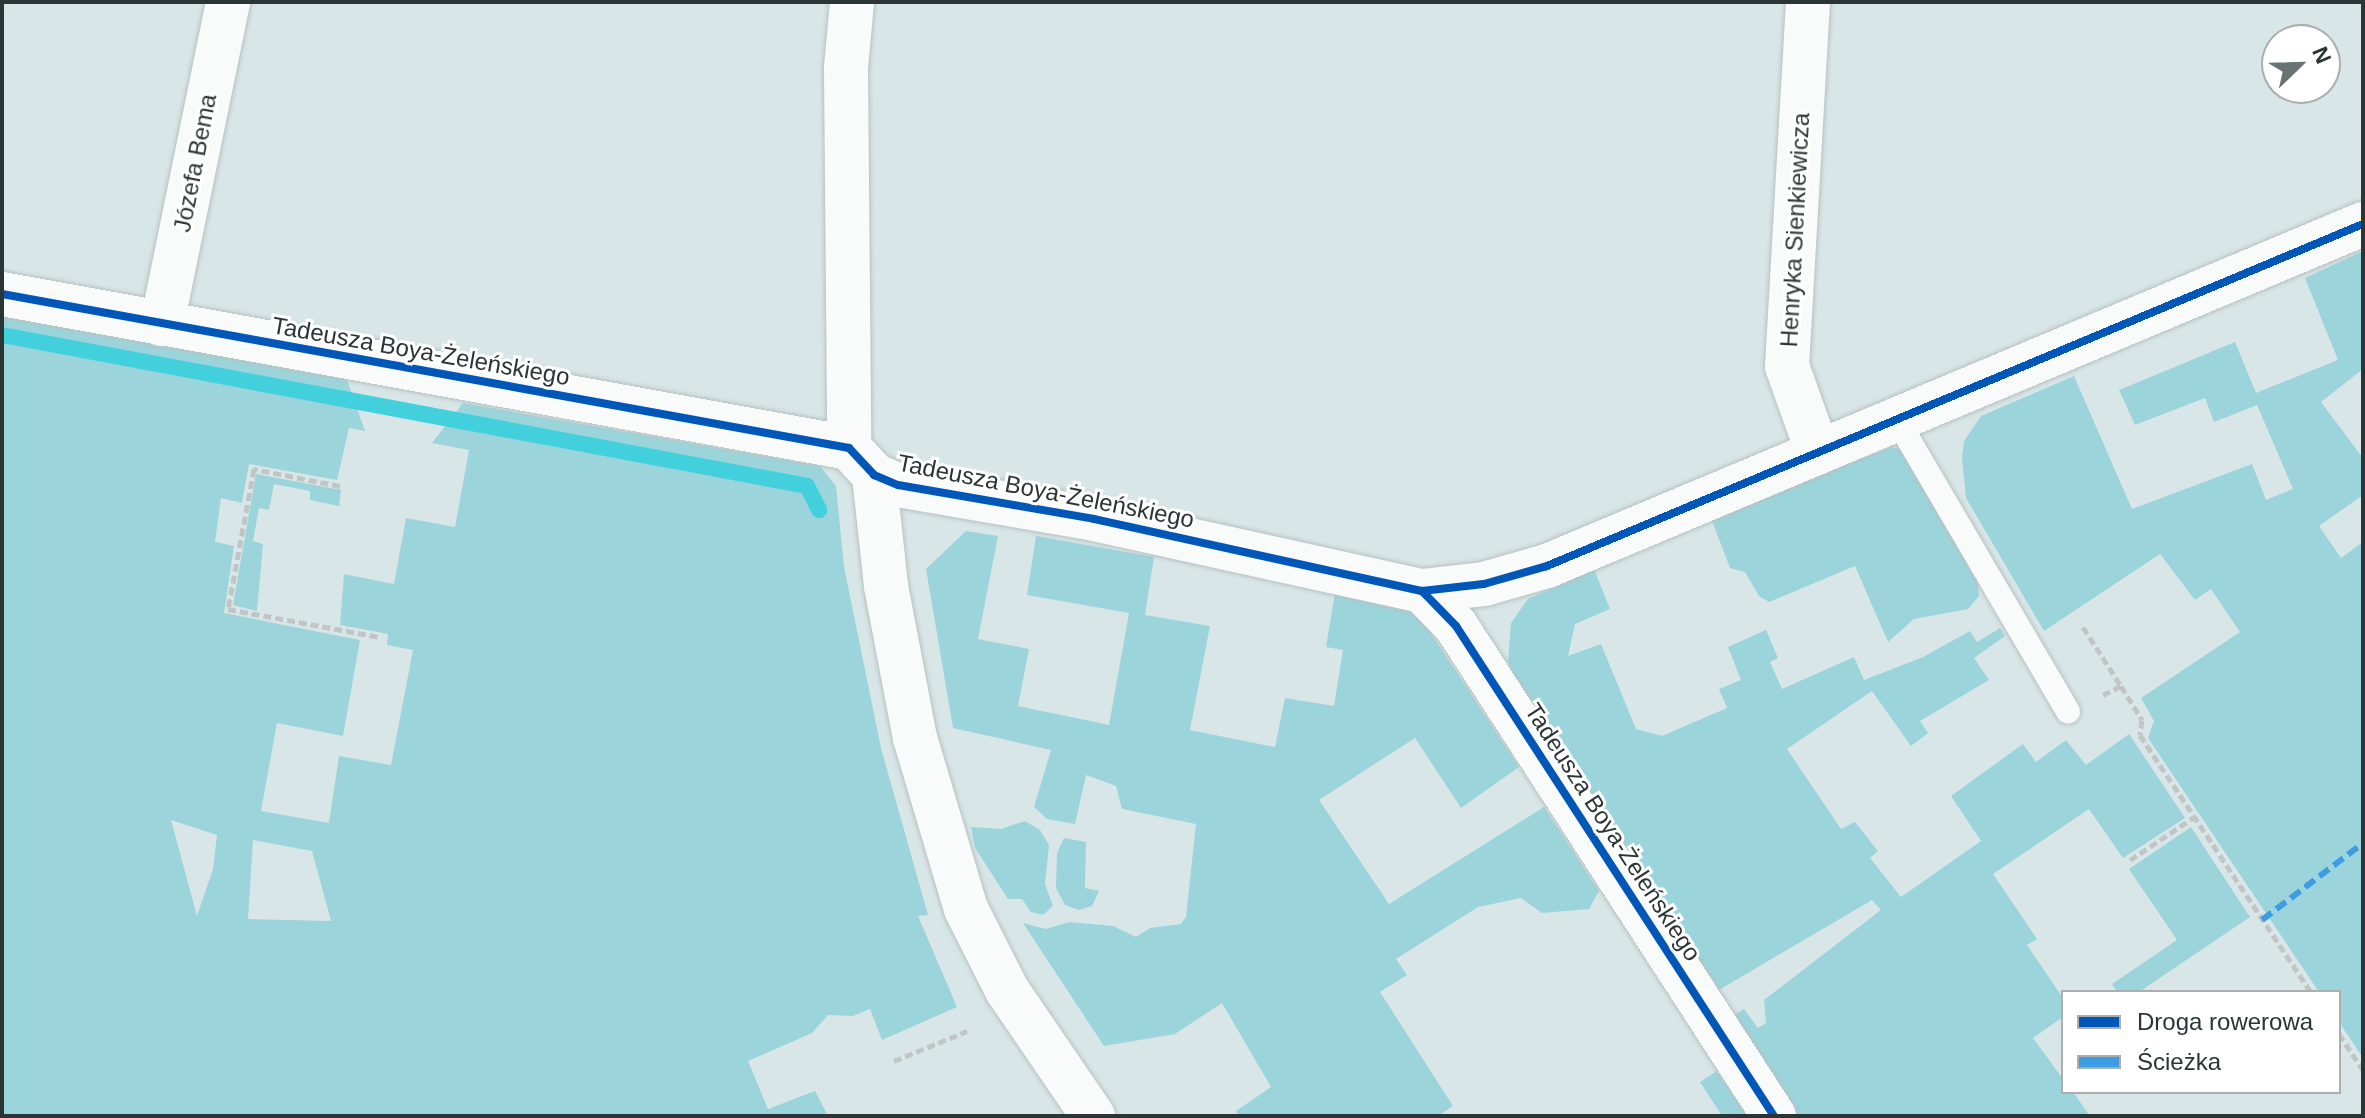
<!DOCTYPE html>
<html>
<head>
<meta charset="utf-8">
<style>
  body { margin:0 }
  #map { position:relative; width:2365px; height:1118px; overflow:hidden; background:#d9e6e7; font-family:Helvetica,sans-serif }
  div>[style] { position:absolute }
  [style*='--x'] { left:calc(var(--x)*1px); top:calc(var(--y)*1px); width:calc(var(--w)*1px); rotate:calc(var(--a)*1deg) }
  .green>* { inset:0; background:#9bd5db }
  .stream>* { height:16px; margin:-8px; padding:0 8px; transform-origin:8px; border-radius:8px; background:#41d0dc }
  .path>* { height:5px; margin-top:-2.5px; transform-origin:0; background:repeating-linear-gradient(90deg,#c1c5c6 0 8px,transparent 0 12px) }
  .roads { filter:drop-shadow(0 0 2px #b7c1c2) drop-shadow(0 0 2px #b7c1c2) }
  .lane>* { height:24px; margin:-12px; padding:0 12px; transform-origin:12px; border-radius:12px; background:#f9fbfb }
  .street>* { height:44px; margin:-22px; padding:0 22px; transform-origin:22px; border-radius:22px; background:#f9fbfb }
  .quiet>* { height:6px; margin-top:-3px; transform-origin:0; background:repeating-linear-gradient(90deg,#3d9de2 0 12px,transparent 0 18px) }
  .cycleway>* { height:8px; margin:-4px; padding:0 4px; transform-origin:4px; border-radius:4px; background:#0057b8 }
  span { translate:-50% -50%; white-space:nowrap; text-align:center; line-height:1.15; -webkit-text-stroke:6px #fff; paint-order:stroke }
  .street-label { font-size:24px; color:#2c3536 }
  .frame { position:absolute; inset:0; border:4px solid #2c3536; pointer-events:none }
  .legend { position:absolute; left:2061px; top:990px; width:280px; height:104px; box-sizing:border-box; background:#fff; border:2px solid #abaeaf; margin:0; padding:10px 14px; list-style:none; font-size:24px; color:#2c3536 }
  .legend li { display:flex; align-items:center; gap:16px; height:40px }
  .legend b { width:40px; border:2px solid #abaeaf }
  .north { position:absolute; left:2261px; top:24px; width:80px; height:80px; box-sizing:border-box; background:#fff; border:2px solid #abaeaf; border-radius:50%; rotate:67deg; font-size:22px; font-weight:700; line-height:32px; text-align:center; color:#2c3536 }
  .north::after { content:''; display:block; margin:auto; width:28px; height:36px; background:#697374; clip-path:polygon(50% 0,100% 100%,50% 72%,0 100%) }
</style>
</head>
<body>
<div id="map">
  <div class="green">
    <i style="clip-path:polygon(2363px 251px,2363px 369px,2321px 402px,2363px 458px,2363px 495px,2319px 526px,2341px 558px,2363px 542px,2363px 1058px,2339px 1022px,2339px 992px,2319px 992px,2148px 738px,2154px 721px,2141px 698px,2240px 632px,2211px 589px,2195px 600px,2160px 554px,2044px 631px,1966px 498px,1962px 458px,1964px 441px,1981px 416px,2074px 376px,2132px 509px,2252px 464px,2266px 500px,2293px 489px,2257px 405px,2214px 422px,2205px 398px,2135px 425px,2119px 390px,2235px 342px,2256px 393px,2338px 360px,2305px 278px)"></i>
    <i style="clip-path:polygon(evenodd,2px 312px,347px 380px,365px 431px,349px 428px,337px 480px,249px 464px,242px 503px,221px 498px,215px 542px,234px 546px,224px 613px,360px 640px,343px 736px,277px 723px,261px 811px,329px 823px,339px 756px,391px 765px,413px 650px,387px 645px,388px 634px,340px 625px,344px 574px,394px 584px,406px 518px,455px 527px,469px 450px,432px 443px,463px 403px,820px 466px,836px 486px,844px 567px,881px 748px,928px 915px,918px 916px,957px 1007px,882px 1040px,870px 1009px,853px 1016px,828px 1015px,812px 1033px,748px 1061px,768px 1109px,815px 1091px,828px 1116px,2px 1116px,2px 312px,171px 820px,217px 835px,213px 869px,197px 916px,171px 820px,2px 312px,253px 840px,312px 851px,331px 921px,248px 919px,253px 840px)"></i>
    <i style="clip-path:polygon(1891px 447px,1900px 449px,1917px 470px,1977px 576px,1979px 596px,1968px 609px,1914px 619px,1888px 642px,1855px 566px,1769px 602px,1759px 596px,1745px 572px,1730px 568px,1711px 518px)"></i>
    <i style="clip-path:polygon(256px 474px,341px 490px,339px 506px,310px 500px,310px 491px,274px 484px,269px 510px,259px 508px,253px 541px,263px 544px,257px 611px,233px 605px)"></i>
    <i style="clip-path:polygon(966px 531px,998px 536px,978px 639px,1029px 649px,1018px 706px,1109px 725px,1129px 613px,1027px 595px,1036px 536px,1154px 557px,1145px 615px,1210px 626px,1190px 730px,1275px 747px,1285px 698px,1334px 706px,1343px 650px,1326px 647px,1336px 587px,1403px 602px,1419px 615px,1519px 767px,1461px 808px,1415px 738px,1319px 800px,1389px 904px,1544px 807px,1599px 891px,1589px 909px,1542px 913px,1521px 898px,1478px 907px,1396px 959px,1407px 975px,1380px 992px,1453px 1106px,1438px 1116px,1239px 1116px,1236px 1111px,1271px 1087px,1222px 1003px,1175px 1034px,1104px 1046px,1023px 923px,1046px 929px,1069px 922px,1113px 926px,1136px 937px,1150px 928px,1181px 924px,1186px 917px,1196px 824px,1122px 809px,1116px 786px,1086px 775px,1075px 824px,1047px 819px,1034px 807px,1051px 750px,953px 728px,926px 569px)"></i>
    <i style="clip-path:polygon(1594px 569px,1610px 609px,1575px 624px,1568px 656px,1601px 644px,1636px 729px,1662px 736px,1727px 708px,1719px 689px,1741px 680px,1728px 647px,1766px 630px,1778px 658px,1770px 662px,1782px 689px,1854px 657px,1864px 680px,1923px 657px,1970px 631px,1977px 642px,2000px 628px,2005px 636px,1974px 658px,1989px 680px,1920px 721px,1928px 733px,1911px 746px,1872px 691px,1787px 749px,1841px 829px,1855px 822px,1878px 851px,1870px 858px,1901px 897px,1981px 841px,1951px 796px,2023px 744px,2036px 762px,2066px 740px,2086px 765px,2129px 734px,2185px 818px,2123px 858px,2089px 809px,1993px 874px,2037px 939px,2027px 945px,2063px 998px,2063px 1017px,2033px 1038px,2063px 1079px,2063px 1092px,2073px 1092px,2090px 1116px,1799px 1116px,1734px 1015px,1744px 1009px,1758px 1028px,1766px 1023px,1764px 1000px,1881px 910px,1872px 900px,1719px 990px,1515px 679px,1508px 661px,1511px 623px,1528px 599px)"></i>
    <i style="clip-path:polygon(1025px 821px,1040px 830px,1049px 845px,1045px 884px,1053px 906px,1043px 915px,1031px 912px,1022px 899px,1008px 899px,975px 848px,971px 827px,1001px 829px)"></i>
    <i style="clip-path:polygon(2191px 827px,2250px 917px,2139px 992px,2117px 992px,2112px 984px,2177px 940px,2129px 869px)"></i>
    <i style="clip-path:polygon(1064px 838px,1086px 842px,1085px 888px,1099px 891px,1092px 906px,1079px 910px,1065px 905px,1056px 888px,1057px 853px)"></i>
    <i style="clip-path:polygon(1717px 1071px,1747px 1116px,1722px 1116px,1700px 1082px)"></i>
  </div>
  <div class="stream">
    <i style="--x:2;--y:335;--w:819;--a:10.62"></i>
    <i style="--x:807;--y:486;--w:27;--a:63"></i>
  </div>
  <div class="path">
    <i style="--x:340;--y:486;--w:88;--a:-168.8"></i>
    <i style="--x:254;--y:469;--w:142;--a:100.5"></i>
    <i style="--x:228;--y:609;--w:154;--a:10.5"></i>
    <i style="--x:2083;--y:627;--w:70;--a:57.2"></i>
    <i style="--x:2103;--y:695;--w:20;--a:-27"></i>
    <i style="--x:2121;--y:686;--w:40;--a:58"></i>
    <i style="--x:2142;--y:720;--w:15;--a:98"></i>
    <i style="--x:2140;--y:735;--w:309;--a:56.4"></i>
    <i style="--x:2130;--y:860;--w:77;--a:-33.9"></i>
    <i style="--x:2339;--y:1034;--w:43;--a:56.3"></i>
    <i style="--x:894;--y:1061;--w:79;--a:-22.3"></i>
  </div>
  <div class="roads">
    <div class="lane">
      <i style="--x:1897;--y:420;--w:338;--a:59.6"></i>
    </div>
    <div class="street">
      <i style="--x:852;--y:2;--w:66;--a:95.2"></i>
      <i style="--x:846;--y:68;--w:380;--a:89.5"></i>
      <i style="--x:849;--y:448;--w:37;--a:47"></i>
      <i style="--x:874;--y:475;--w:112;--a:83.8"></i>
      <i style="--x:886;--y:586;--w:155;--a:79.2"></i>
      <i style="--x:915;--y:738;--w:178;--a:73.4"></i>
      <i style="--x:966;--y:909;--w:91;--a:63.2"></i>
      <i style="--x:1007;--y:990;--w:153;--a:55.7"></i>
      <i style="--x:1808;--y:2;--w:365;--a:93.3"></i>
      <i style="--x:1787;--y:366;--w:92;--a:70.4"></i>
      <i style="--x:2;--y:294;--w:861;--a:10.3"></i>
      <i style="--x:849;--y:448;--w:37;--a:47"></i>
      <i style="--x:874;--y:475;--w:26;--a:23"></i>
      <i style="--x:898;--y:485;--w:199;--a:9.8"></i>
      <i style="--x:1094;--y:519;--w:336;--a:12.4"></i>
      <i style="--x:1422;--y:591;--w:49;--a:45.8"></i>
      <i style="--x:1456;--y:626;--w:584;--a:57.02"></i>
      <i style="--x:162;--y:324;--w:329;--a:-78.4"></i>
      <i style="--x:1422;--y:591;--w:62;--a:-6.4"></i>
      <i style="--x:1484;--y:584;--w:66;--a:-15.9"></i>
      <i style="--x:1547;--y:566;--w:885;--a:-22.74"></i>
    </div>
  </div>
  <div class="quiet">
    <i style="--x:2262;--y:920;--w:127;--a:-37.3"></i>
  </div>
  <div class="cycleway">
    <i style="--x:2;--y:294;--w:861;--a:10.3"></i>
    <i style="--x:849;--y:448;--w:37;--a:47"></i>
    <i style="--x:874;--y:475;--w:26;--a:23"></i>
    <i style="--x:898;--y:485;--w:199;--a:9.8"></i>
    <i style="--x:1094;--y:519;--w:336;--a:12.4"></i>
    <i style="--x:1422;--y:591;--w:49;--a:45.8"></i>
    <i style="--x:1456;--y:626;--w:584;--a:57.02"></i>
    <i style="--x:1422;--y:591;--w:62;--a:-6.4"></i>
    <i style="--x:1484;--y:584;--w:66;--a:-15.9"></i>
    <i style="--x:1547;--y:566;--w:885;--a:-22.74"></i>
  </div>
  <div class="street-label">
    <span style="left:195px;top:163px;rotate:-79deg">Józefa Bema</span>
    <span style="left:1795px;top:230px;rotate:-87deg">Henryka Sienkiewicza</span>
    <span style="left:421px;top:351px;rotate:10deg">Tadeusza Boya-Żeleńskiego</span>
    <span style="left:1046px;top:491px;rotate:11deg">Tadeusza Boya-Żeleńskiego</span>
    <span style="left:1613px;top:832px;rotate:57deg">Tadeusza Boya-Żeleńskiego</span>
  </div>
  <div class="frame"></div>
  <ul class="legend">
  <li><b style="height:10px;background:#0057b8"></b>Droga rowerowa</li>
  <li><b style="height:10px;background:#3d9de2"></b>Ścieżka</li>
  </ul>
  <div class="north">N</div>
</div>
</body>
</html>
